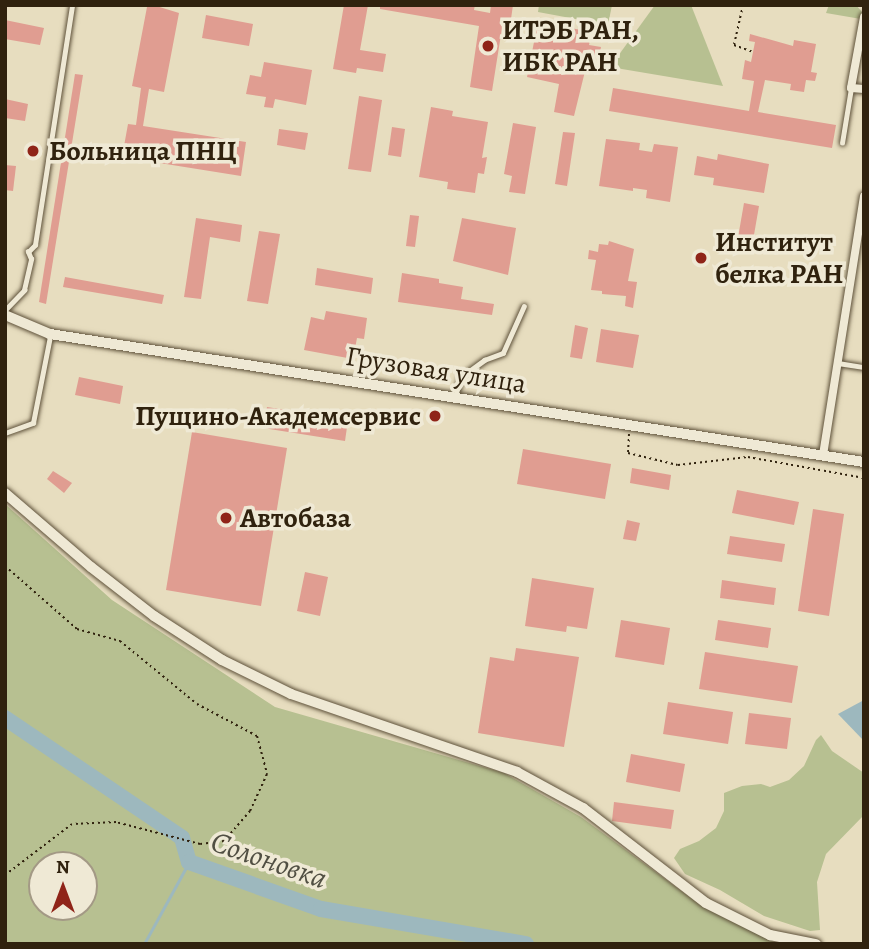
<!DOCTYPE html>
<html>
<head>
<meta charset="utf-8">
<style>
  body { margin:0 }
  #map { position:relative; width:869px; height:949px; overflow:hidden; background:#e7ddbf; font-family:Alegreya,serif }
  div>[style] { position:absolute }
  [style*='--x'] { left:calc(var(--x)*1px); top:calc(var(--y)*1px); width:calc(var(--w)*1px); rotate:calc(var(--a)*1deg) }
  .green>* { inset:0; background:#b7c091 }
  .water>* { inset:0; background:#9db8be }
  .stream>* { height:2.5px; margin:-1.25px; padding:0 1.25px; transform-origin:1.25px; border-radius:1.25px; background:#9db8be }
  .river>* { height:16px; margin:-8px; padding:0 8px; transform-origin:8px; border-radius:8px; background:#9db8be }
  .building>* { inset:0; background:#e09d91 }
  .path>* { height:2px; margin-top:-1px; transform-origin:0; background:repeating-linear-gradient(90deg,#30220e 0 2px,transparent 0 5.5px) }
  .roads { filter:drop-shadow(0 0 2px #5e513a) drop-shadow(0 0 2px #5e513a) }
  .service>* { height:4.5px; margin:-2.25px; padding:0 2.25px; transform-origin:2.25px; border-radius:2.25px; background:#efe9d5 }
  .minor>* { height:8px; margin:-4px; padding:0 4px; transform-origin:4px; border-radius:4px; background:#efe9d5 }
  .tertiary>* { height:10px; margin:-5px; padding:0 5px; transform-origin:5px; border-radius:5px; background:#efe9d5 }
  .dots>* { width:19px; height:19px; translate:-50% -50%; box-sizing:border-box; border:4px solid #efe9d5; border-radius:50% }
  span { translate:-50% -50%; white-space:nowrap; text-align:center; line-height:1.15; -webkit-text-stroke:7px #efe9d5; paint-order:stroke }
  .poi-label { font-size:28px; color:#30220e; font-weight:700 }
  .left { translate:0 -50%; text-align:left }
  .right { translate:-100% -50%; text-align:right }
  .street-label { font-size:28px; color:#30220e }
  .water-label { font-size:30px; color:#514f43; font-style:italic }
  .frame { position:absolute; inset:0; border:7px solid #30220e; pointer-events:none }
  .north { position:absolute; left:28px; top:851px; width:70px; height:70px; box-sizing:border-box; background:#efe9d5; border:2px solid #a39985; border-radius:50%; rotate:0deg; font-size:19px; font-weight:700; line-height:28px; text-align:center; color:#30220e }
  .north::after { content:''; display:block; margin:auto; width:24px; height:32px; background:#8f2418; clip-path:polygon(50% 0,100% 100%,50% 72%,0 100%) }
</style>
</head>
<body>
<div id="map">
  <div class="green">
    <i style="clip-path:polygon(539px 5px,612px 5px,608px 25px,538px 12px)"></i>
    <i style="clip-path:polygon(655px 5px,691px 5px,723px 86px,610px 67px)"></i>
    <i style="clip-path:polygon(829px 5px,856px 5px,862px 12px,861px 19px,826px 13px)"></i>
    <i style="clip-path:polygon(evenodd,5px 504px,112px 600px,275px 707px,504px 773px,581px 817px,703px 907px,778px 944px,5px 944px,5px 504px,42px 865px,84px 865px,84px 907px,42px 907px,42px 865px)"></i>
    <i style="clip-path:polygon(821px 735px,832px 751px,864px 773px,864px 815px,826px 854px,817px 882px,820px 930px,810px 931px,764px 916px,720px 890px,685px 874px,674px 858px,680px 849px,699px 841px,716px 828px,724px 811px,724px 793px,742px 786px,761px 784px,770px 787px,789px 780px,804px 766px,816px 740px)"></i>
  </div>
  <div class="water">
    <i style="clip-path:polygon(864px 700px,864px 741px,838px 714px)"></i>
  </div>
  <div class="stream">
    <i style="--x:144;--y:944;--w:94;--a:-61.2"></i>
  </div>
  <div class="river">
    <i style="--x:5;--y:718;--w:214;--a:34.1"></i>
    <i style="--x:182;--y:838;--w:25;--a:74"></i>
    <i style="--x:189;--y:862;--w:140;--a:19.6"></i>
    <i style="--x:321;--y:909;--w:208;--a:9.7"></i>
  </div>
  <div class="building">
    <i style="clip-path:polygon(153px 5px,179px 13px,164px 92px,149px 89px,143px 126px,246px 142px,241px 176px,122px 157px,128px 124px,136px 125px,141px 88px,132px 86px,147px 7px)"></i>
    <i style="clip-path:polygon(344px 5px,368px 5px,360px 50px,386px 54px,383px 72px,357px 68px,356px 73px,333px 69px)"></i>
    <i style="clip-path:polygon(380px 5px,475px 5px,474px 10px,490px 13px,491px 5px,513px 5px,510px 26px,503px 22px,492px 91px,470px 87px,479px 26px,380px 9px)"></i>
    <i style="clip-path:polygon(206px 15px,253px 24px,249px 46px,202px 38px)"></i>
    <i style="clip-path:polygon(5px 20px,44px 28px,40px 45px,5px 39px)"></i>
    <i style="clip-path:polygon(538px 22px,592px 32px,589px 45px,601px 47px,599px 57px,589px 55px,574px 116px,554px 112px,559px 84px,527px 77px)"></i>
    <i style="clip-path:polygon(750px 34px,793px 46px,794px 40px,816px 44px,811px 72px,817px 73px,815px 81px,806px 80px,804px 92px,790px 90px,791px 84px,765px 80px,758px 112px,836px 125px,832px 148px,609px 111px,613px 88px,749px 111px,754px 81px,742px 79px,745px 60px,751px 62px,755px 42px,749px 41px)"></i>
    <i style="clip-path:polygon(264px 62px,312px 70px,306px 105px,275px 99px,273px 108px,264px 107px,266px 97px,246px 94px,250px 75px,261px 77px)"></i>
    <i style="clip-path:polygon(75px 74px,83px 75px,46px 304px,39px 302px)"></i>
    <i style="clip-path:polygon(359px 96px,382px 100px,371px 172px,348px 169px)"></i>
    <i style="clip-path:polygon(5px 99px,28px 104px,25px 121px,5px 118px)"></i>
    <i style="clip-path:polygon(431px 107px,453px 111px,452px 116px,488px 122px,482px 158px,487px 157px,484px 174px,478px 173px,475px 193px,447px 189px,448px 182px,419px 177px)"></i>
    <i style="clip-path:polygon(513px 123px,536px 127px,525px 194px,509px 192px,512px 176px,504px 174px)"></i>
    <i style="clip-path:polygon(392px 127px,405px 129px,401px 157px,388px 155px)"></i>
    <i style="clip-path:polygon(279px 129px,308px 133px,305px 150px,277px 145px)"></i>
    <i style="clip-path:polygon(563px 132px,575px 133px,567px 186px,555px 184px)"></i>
    <i style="clip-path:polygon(606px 139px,640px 143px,639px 150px,652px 152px,654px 144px,678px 147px,670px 202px,646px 198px,647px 190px,633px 188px,633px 191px,599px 186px)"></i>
    <i style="clip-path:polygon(718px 154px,769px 164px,764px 193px,713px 185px,714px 178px,694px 175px,697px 156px,717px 160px)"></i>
    <i style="clip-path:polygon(5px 165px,16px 166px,13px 191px,5px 190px)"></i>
    <i style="clip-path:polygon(744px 203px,759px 206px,751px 252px,736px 249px)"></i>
    <i style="clip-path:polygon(410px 215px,419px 216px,415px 247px,406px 246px)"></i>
    <i style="clip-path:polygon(196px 218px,242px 225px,240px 242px,210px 237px,201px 299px,184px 297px)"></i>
    <i style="clip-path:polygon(462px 218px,516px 228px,508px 275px,453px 261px)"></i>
    <i style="clip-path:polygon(259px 231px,280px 234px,268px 304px,247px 301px)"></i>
    <i style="clip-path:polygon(609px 241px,634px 249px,628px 281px,637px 282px,633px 308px,625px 306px,626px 296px,602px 294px,602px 291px,591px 290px,596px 260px,588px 259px,589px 250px,598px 252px,599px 244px,608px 245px)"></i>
    <i style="clip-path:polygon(317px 268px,373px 278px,371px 294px,315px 285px)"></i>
    <i style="clip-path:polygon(402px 273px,439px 279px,439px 283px,463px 287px,461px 299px,494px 304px,492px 315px,398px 302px)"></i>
    <i style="clip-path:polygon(65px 277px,164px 295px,162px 304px,63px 287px)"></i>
    <i style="clip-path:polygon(326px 311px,367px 318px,364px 339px,357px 338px,353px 359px,304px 350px,311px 317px,324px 320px)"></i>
    <i style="clip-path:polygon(575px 325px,588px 328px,582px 359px,570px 357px)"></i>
    <i style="clip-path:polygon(601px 329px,639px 335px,633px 368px,596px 362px)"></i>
    <i style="clip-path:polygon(79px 377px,123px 386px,120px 404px,75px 395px)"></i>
    <i style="clip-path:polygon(267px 407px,348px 420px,345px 441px,263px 428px)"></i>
    <i style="clip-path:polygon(192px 432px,287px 448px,261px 606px,166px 590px)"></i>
    <i style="clip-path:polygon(523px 449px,611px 464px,605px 499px,517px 484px)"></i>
    <i style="clip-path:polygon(632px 468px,671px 475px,669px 490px,630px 483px)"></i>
    <i style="clip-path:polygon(53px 471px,72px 483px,64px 493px,47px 479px)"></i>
    <i style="clip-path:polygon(737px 490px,799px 502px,794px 525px,732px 513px)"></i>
    <i style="clip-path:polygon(813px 509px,844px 514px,829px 616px,798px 611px)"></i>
    <i style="clip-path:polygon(627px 520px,640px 523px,636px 541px,623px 539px)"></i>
    <i style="clip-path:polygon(730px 536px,785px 544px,782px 562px,727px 554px)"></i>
    <i style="clip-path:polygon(305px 572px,328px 577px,320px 616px,297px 611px)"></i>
    <i style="clip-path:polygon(532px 578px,594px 588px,587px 629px,567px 626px,566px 632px,525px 626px)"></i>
    <i style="clip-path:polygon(722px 580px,776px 588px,774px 605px,720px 598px)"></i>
    <i style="clip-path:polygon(621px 620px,670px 628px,664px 665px,615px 657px)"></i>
    <i style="clip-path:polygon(718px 620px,771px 628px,768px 648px,715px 640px)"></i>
    <i style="clip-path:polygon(516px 648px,579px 657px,564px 747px,478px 733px,490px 657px,514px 661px)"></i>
    <i style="clip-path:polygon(705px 652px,798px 666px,792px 703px,699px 689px)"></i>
    <i style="clip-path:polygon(668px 702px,733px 712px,728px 744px,663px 734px)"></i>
    <i style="clip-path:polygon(749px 713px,791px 718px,787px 749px,745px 744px)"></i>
    <i style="clip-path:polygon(631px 754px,685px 764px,680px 792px,626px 782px)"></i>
    <i style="clip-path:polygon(614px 802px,674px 810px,671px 829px,612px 821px)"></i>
  </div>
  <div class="path">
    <i style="--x:743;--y:5;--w:41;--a:102.7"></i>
    <i style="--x:734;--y:45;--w:20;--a:20"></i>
    <i style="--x:629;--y:434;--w:19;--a:93"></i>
    <i style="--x:628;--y:453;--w:51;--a:13.5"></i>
    <i style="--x:678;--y:465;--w:70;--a:-6.5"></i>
    <i style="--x:748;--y:457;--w:118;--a:10.3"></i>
    <i style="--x:5;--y:566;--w:96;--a:41.2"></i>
    <i style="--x:77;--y:629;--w:45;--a:15.6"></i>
    <i style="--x:120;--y:641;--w:99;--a:39.3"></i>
    <i style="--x:197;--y:704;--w:68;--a:28.1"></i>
    <i style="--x:257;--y:736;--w:39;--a:75"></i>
    <i style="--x:267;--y:774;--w:41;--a:114.7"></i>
    <i style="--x:250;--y:811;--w:40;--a:131"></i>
    <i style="--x:224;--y:841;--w:24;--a:173"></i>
    <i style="--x:200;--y:844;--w:87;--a:-165.3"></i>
    <i style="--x:116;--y:822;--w:44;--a:177.4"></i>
    <i style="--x:72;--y:824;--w:84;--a:142.7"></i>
  </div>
  <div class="roads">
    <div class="service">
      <i style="--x:842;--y:143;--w:56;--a:-80.7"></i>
      <i style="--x:5;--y:310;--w:28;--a:-46"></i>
      <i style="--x:24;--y:290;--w:32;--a:-77"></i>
      <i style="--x:31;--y:259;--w:8;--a:-113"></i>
      <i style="--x:28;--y:252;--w:10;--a:-45"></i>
      <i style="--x:35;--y:245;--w:243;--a:-81.2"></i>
      <i style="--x:838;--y:363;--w:26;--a:9"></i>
      <i style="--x:455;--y:396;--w:20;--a:-72"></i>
      <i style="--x:461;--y:377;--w:29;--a:-36"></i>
      <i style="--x:484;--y:360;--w:20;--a:-20"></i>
      <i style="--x:503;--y:353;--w:51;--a:-65.9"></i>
      <i style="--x:5;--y:433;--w:30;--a:-20"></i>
      <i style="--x:33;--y:423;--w:89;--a:-78.9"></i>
    </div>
    <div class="minor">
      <i style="--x:864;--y:17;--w:72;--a:100.4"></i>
      <i style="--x:851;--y:88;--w:13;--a:4"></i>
      <i style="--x:823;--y:455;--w:262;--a:-81"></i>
    </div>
    <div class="tertiary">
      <i style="--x:5;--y:315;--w:49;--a:22.9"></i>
      <i style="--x:50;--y:334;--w:824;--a:8.94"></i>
      <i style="--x:5;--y:493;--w:113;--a:40.7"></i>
      <i style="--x:91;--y:567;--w:80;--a:37.9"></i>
      <i style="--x:154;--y:616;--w:81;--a:32.9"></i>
      <i style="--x:222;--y:660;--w:77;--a:26.2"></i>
      <i style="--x:291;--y:694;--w:239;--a:19"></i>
      <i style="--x:517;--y:772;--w:75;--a:28.6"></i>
      <i style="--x:583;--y:808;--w:155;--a:37.7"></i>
      <i style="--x:706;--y:903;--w:72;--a:26.6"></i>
      <i style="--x:770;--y:935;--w:47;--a:11.1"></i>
    </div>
  </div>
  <div class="dots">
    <i style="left:488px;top:46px;background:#8f2418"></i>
    <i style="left:33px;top:151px;background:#8f2418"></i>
    <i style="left:701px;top:258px;background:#8f2418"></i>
    <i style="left:435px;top:416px;background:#8f2418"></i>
    <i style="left:226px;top:518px;background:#8f2418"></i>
  </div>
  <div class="poi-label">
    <span class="left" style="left:502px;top:46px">ИТЭБ РАН,<br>ИБК РАН</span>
    <span class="left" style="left:49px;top:151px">Больница ПНЦ</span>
    <span class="left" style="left:715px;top:258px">Институт<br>белка РАН</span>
    <span class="right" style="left:421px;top:416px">Пущино-Академсервис</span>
    <span class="left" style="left:240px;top:518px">Автобаза</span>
  </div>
  <div class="street-label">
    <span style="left:436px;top:370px;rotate:9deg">Грузовая улица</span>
  </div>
  <div class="water-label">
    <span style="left:269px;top:860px;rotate:19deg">Солоновка</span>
  </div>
  <div class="frame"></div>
  <div class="north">N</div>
</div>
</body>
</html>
